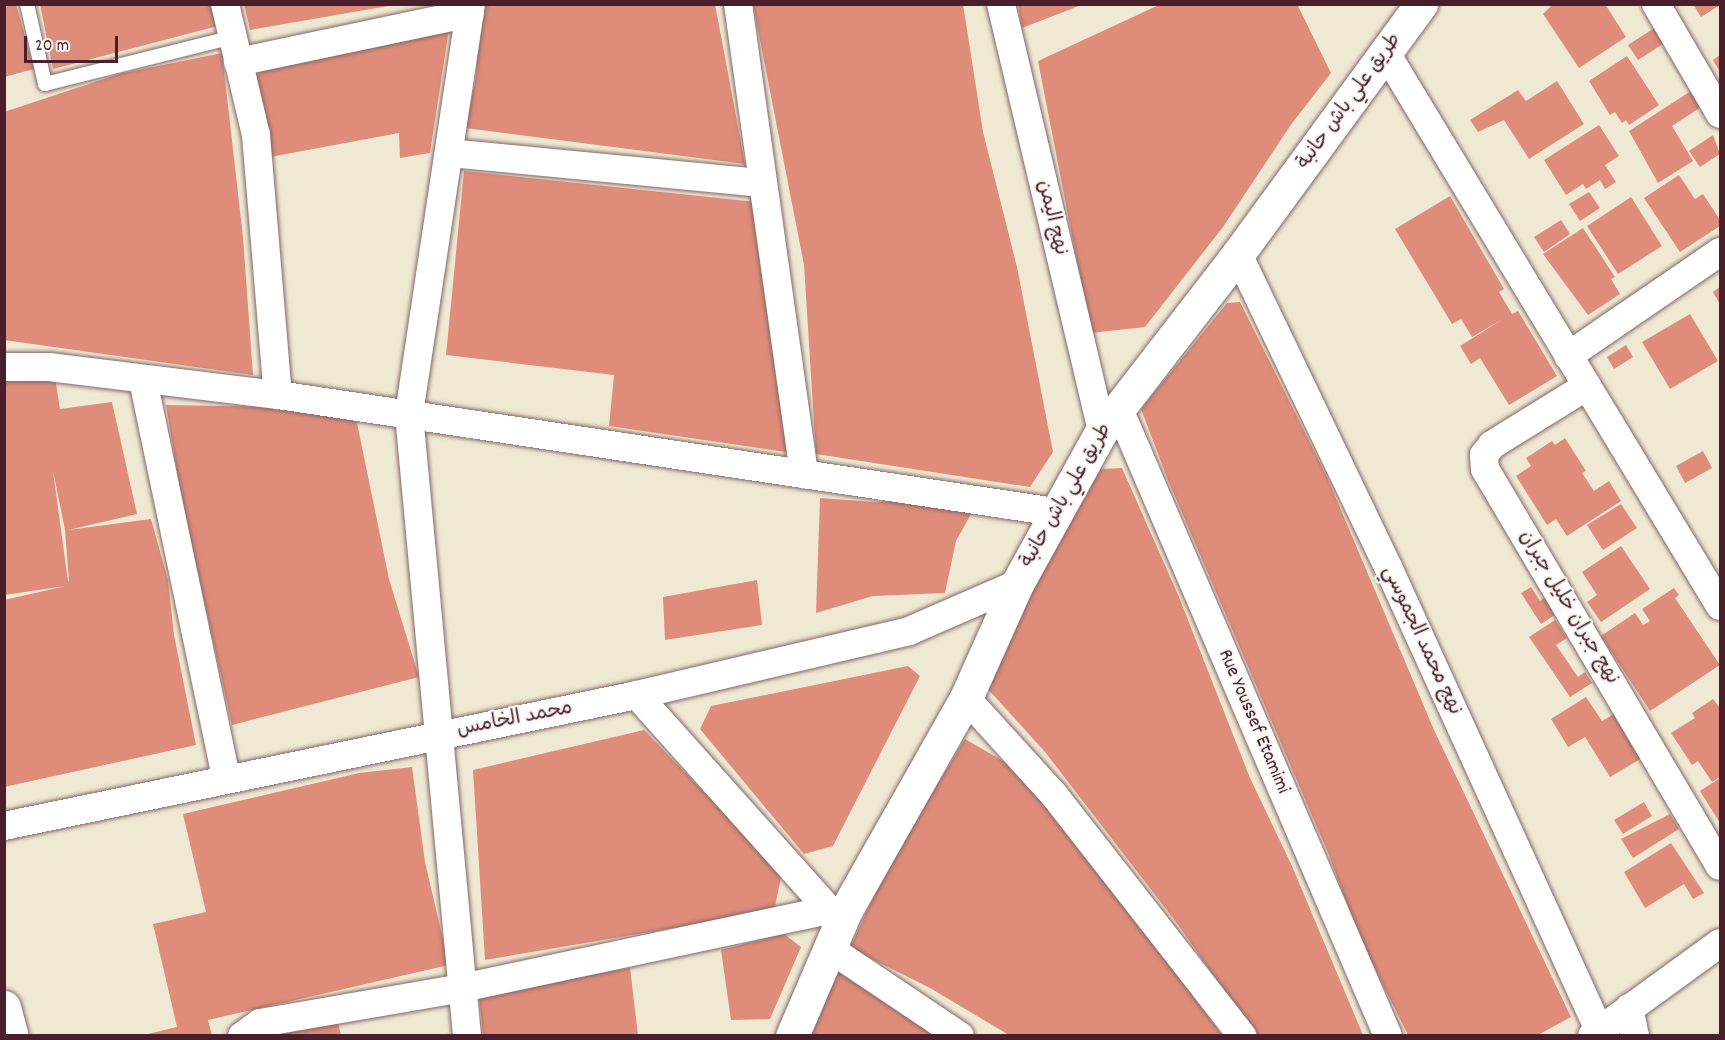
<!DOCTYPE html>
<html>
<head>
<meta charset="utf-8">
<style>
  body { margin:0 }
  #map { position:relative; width:1725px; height:1040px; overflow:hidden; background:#efe9d4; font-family:Dekko,"Playpen Sans Arabic",sans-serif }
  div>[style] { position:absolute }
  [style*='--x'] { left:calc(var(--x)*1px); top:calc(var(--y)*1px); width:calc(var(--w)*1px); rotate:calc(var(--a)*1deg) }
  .building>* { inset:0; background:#df8d7a }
  .roads { filter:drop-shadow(0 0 2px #846666) drop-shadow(0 0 2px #846666) }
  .service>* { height:14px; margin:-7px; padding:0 7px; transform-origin:7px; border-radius:7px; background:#fff }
  .minor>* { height:28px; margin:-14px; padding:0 14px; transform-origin:14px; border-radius:14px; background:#fff }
  .tertiary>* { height:33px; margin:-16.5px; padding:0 16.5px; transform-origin:16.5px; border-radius:16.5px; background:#fff }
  span { translate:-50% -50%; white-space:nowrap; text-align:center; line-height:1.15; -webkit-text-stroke:4.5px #f6f6f2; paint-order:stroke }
  .street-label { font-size:20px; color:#4a1f2b }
  .frame { position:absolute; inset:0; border:6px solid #4a1f2b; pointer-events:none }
  .scale { position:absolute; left:24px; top:36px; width:94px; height:27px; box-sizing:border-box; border:3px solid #4a1f2b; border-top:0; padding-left:8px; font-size:18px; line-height:21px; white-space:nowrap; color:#4a1f2b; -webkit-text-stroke:4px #f6f6f2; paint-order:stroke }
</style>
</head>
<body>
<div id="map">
  <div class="building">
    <i style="clip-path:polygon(4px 4px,16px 4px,34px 69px,4px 77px)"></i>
    <i style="clip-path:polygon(40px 4px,212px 4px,218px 26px,53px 69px)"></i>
    <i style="clip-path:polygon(244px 4px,388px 4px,388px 6px,250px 30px)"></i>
    <i style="clip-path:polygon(481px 4px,715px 4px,745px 164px,465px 128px,476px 78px)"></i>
    <i style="clip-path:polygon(753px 4px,963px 4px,983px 132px,1017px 267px,1053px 452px,1030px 487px,816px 454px,804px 265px)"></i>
    <i style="clip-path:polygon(1018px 4px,1084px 4px,1022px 28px)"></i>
    <i style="clip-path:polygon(1161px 4px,1297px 4px,1331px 73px,1290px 126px,1223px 227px,1145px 327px,1091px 333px,1038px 61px)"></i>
    <i style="clip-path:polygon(1553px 4px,1605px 4px,1626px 37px,1579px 68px,1543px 14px)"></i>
    <i style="clip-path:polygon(1693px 4px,1720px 4px,1720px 5px,1701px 17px)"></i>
    <i style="clip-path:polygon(1656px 27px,1666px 42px,1638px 60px,1628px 45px)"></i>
    <i style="clip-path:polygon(449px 29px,430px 153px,400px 158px,399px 133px,270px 157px,256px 76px,266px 66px)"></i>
    <i style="clip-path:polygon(222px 53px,243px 237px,253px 375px,4px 340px,4px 112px,119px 74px)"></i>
    <i style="clip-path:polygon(1720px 55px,1720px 72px,1713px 60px)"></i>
    <i style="clip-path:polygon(1627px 56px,1659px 105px,1629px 125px,1626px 120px,1622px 123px,1615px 112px,1610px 115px,1589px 81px)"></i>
    <i style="clip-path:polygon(1557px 81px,1584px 124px,1529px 159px,1504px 120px,1478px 132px,1470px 120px,1518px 90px,1526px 101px)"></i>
    <i style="clip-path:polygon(1691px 91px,1701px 107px,1672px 126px,1693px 161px,1658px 183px,1629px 131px)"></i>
    <i style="clip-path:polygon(1599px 125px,1619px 156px,1605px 165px,1616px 182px,1605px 189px,1600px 180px,1586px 189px,1583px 184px,1566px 195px,1544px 160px)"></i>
    <i style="clip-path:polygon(1713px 135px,1720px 154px,1700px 167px,1689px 151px)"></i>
    <i style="clip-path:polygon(464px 171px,756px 202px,792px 453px,609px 426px,614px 375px,446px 355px)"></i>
    <i style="clip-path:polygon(1679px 175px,1695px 199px,1703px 194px,1720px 220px,1720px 226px,1680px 252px,1644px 198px)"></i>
    <i style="clip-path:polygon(1589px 192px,1600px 208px,1580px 221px,1569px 204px)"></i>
    <i style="clip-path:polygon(1450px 196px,1504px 289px,1499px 292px,1512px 314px,1518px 311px,1557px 376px,1509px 405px,1480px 358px,1471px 364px,1460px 346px,1503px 319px,1472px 337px,1461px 319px,1452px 324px,1395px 229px)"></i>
    <i style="clip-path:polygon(1631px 197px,1662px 246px,1618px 274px,1587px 226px)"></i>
    <i style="clip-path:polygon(1561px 220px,1570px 234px,1544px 252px,1534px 237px)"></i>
    <i style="clip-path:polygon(1583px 228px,1615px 277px,1611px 279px,1620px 294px,1588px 315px,1543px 254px)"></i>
    <i style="clip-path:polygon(1720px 287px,1720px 304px,1713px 292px)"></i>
    <i style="clip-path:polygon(1240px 302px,1327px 477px,1434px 730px,1571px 1017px,1538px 1035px,1408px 1035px,1360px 939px,1329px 855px,1168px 480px,1141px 409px,1227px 303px)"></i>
    <i style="clip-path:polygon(1690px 314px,1718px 361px,1670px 389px,1642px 342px)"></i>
    <i style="clip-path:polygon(1626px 345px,1633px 357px,1614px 369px,1607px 357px)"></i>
    <i style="clip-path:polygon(evenodd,54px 371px,60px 409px,112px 402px,137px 514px,68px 530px,151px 519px,168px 580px,174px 635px,196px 745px,4px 787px,4px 600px,66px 586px,4px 595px,4px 379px,54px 371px,53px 471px,65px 530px,69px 581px,68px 581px,53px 471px)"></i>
    <i style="clip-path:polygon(166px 405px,354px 408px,389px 579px,419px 677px,232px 725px,182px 502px)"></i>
    <i style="clip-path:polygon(1565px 438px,1586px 471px,1582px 473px,1594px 491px,1609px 481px,1621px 501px,1567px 536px,1556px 519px,1547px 525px,1516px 476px,1531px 466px,1526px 458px,1552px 441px,1555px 445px)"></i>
    <i style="clip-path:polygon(1703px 451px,1712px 468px,1685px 483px,1676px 466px)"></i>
    <i style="clip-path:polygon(1122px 468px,1179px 597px,1250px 778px,1292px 866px,1363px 1035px,1255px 1035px,1179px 926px,1045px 752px,987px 688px,1025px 599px,1101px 469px)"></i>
    <i style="clip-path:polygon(820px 498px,875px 502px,927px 499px,976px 505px,956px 541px,945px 593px,873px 596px,816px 613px)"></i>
    <i style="clip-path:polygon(1621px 504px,1637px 528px,1603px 550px,1587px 525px)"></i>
    <i style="clip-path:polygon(1621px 546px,1650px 589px,1601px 622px,1587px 602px,1597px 595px,1582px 572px)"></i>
    <i style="clip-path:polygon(757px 580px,762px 625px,665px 640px,663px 597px)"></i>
    <i style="clip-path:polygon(1531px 587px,1540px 601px,1545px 597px,1556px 614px,1541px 624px,1521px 593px)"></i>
    <i style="clip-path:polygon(1674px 588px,1679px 595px,1675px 598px,1720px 665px,1650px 711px,1601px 636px,1635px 613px,1643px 625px,1650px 621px,1642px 609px)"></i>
    <i style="clip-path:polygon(1555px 620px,1567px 638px,1556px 645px,1578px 677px,1585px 672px,1592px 683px,1570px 697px,1529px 637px)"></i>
    <i style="clip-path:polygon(908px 666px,920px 676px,833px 846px,804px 854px,700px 729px,711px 706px)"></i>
    <i style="clip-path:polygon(1586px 697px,1602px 721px,1614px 714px,1642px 758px,1610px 777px,1585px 737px,1568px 747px,1551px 719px)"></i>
    <i style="clip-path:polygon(1713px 699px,1720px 708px,1720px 777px,1712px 782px,1698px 761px,1692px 765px,1671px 733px,1695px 718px,1692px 713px)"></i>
    <i style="clip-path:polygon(644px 730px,782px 873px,774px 911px,485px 960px,473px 770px)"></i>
    <i style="clip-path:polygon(965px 739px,1029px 776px,1222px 1035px,1009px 1035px,930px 988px,850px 948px,884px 873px)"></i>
    <i style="clip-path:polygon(412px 767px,425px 862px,449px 965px,208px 1020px,212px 1035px,144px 1035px,177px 1027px,153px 924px,206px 912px,183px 814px,359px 773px)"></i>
    <i style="clip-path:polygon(1720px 778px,1720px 823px,1700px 791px)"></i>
    <i style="clip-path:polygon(1644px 802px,1652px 816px,1623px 834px,1614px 820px)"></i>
    <i style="clip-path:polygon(1670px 814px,1679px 829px,1633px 858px,1621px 839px)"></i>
    <i style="clip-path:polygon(1671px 843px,1704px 893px,1693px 899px,1684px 884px,1645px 908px,1624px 872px)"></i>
    <i style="clip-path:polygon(784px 934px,801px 947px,770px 1019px,731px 1020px,721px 950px)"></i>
    <i style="clip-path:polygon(839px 964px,943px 1035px,805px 1035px)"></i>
    <i style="clip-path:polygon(630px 968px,638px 1035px,483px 1035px,479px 995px)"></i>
    <i style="clip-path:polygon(338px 1023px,341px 1035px,279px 1035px,279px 1034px)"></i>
  </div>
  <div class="roads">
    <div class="service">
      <i style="--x:27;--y:4;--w:82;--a:77.3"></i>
      <i style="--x:45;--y:84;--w:194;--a:-14"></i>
    </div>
    <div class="minor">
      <i style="--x:225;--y:4;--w:135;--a:76.7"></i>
      <i style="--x:256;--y:135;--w:261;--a:85.2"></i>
      <i style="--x:738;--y:4;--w:475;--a:82"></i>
      <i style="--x:1001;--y:4;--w:438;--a:76.7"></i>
      <i style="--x:1656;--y:4;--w:127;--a:59.8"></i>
      <i style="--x:1386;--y:53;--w:646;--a:58.87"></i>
      <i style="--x:238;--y:62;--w:237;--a:-11.9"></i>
      <i style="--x:449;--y:153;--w:314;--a:5.5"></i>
      <i style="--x:1238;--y:254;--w:347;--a:64.4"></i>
      <i style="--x:1388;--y:567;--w:509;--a:65.5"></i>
      <i style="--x:1568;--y:356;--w:184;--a:-34.4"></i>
      <i style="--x:4;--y:367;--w:45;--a:0"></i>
      <i style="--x:49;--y:367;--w:231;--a:7"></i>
      <i style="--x:278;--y:395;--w:786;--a:8.56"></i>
      <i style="--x:143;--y:380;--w:408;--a:78.2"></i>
      <i style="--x:1587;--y:386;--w:112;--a:148.2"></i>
      <i style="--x:1492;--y:445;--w:13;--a:129"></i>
      <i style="--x:1484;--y:455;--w:14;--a:86"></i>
      <i style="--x:1485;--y:469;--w:461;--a:59.4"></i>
      <i style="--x:1119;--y:409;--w:682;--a:66.78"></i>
      <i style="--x:637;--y:695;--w:288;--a:48.2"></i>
      <i style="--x:966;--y:698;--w:131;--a:47.8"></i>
      <i style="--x:1054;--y:795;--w:306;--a:52"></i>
      <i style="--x:4;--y:826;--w:646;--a:-11.69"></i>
      <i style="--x:637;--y:695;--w:279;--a:-13.2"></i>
      <i style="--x:909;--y:631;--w:118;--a:-23.5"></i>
      <i style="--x:830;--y:949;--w:156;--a:33.8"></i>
      <i style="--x:1629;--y:1008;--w:29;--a:78"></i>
      <i style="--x:242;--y:1036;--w:22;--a:-36"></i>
      <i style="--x:260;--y:1023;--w:205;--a:-9.8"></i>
      <i style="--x:462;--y:988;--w:375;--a:-12"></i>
      <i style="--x:829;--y:910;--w:17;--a:0"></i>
      <i style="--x:467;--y:1036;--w:625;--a:-95.33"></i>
      <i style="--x:409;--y:414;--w:415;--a:-81.4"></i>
      <i style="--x:1592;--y:1036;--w:158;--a:-36"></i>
    </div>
    <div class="tertiary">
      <i style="--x:4;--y:1007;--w:30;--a:75"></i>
      <i style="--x:792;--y:1036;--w:137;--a:-66.8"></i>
      <i style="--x:846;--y:910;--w:244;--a:-60.5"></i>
      <i style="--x:966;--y:698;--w:125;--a:-65.9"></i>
      <i style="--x:1017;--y:584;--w:176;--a:-61.1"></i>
      <i style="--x:1102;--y:430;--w:222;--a:-52.3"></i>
      <i style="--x:1238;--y:254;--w:310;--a:-53.8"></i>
    </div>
  </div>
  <div class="street-label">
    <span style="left:1350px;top:102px;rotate:-54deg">طريق علي باش حانبة</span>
    <span style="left:1051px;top:218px;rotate:76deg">نهج اليمن</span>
    <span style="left:1067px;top:496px;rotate:-60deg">طريق علي باش حانبة</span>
    <span style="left:1568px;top:608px;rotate:59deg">نهج جبران خليل جبران</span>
    <span style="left:1421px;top:641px;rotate:65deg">نهج محمد الجموسي</span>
    <span style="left:515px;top:720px;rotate:-11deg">محمد الخامس</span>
    <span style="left:1253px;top:722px;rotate:67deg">Rue Youssef Etamimi</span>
  </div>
  <div class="frame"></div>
  <div class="scale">20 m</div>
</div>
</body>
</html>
